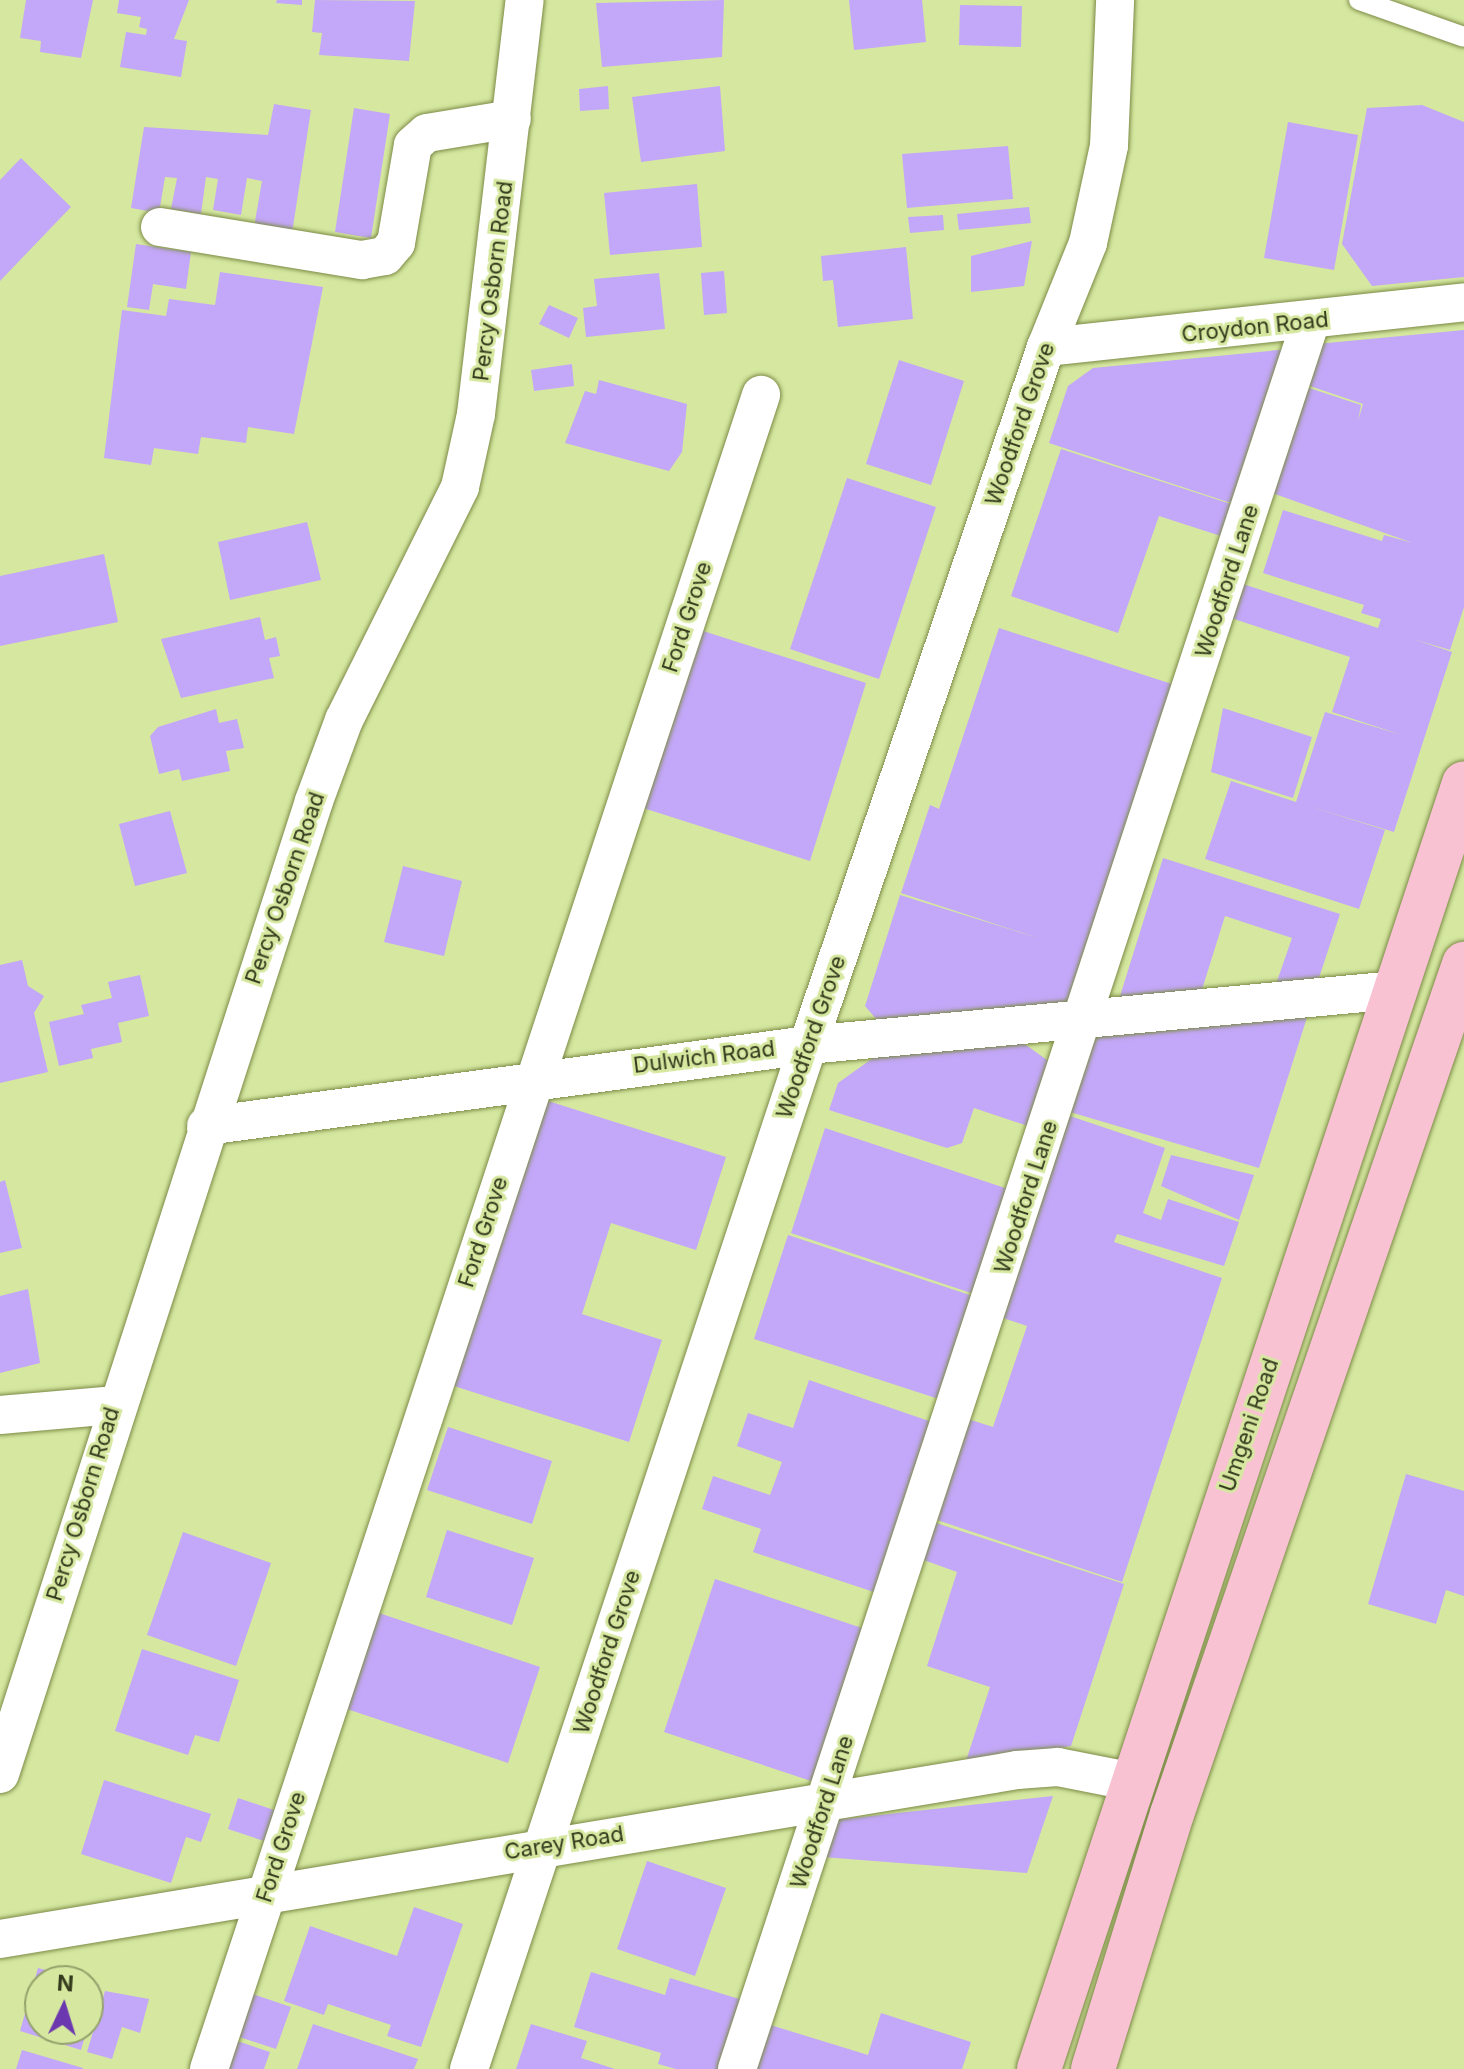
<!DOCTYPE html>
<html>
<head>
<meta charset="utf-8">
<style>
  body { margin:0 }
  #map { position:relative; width:1464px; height:2069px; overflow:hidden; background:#d6e8a0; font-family:Inter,sans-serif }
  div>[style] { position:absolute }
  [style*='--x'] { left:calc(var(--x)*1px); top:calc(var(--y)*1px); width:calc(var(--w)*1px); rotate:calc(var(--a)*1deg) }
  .building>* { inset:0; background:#c3a7f8 }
  .roads { filter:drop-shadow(0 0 2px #7c8b47) drop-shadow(0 0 2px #7c8b47) }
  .lane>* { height:20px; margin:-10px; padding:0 10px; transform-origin:10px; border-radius:10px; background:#fff }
  .street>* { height:38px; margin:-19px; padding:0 19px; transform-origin:19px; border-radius:19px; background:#fff }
  .primary>* { height:44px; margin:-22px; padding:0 22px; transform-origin:22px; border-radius:22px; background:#f8c2d3 }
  span { translate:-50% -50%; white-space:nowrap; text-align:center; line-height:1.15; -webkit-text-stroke:6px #d6e8a0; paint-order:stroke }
  .street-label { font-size:22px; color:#343a1d }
  .north { position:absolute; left:24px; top:1965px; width:80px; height:80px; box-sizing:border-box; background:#d6e8a0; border:2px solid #95a26c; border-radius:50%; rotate:4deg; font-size:22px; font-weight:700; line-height:32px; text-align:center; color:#343a1d }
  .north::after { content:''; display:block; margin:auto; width:28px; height:36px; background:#6c38af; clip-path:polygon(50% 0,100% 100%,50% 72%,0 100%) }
</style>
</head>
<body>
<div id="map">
  <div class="building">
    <i style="clip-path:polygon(26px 0,93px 0,81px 58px,40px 52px,41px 41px,20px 38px)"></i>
    <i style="clip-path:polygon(119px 0,189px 0,174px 39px,187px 41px,181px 77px,120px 67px,126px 32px,146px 35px,147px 29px,139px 27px,141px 17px,117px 13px)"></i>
    <i style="clip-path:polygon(277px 0,302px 0,302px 5px,276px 3px)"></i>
    <i style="clip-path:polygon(315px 0,415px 1px,409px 61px,319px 55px,322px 33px,312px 32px)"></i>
    <i style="clip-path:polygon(724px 0,722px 57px,602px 67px,596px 3px)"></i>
    <i style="clip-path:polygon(849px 0,922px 0,926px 42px,854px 50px)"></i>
    <i style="clip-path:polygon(960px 5px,1022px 6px,1021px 47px,959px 45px)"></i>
    <i style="clip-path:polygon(608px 86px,609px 109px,580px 111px,579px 89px)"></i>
    <i style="clip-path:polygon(720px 86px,725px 151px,641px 162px,632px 97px)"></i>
    <i style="clip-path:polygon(274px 104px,311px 110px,292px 233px,254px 227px,262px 181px,247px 178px,241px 215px,213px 210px,218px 179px,206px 177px,201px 214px,171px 209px,177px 178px,165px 177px,159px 213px,131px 208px,144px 127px,268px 135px)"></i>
    <i style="clip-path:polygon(1422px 105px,1464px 122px,1464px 277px,1372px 286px,1342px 244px,1367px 108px)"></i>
    <i style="clip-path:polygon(354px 108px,390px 114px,371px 238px,335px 232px)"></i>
    <i style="clip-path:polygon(1288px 122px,1358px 135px,1334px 270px,1264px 258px)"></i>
    <i style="clip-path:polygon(1008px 146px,1013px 199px,907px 208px,902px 154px)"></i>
    <i style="clip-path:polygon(21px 158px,71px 207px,0 281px,0 180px)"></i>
    <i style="clip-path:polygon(697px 184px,702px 247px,610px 255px,604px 193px)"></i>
    <i style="clip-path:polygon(1029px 207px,1031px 223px,959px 230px,957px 214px)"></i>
    <i style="clip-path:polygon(943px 215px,944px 230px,910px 233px,908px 217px)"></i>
    <i style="clip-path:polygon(1032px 241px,1024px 286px,971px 292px,971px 256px)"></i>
    <i style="clip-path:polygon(136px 244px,191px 252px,186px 289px,153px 284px,149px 310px,127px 307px)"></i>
    <i style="clip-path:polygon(906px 247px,913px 319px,838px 327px,833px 280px,823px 281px,821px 256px)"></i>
    <i style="clip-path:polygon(724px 271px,727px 313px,704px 315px,701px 273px)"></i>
    <i style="clip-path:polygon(220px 272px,323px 287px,294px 434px,248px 427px,246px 443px,201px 437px,198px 454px,154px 448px,151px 465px,104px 458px,122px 310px,166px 316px,169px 299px,215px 305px)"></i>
    <i style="clip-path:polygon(659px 273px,665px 329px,586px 337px,583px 308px,597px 306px,594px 279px)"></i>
    <i style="clip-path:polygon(549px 305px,578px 318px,569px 338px,539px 324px)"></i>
    <i style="clip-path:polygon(1464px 330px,1464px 607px,1450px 650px,1413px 639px,1452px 652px,1394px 832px,1305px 805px,1385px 830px,1359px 909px,1205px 859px,1231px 781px,1296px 802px,1325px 712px,1402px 735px,1332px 712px,1350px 657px,1231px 618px,1243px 584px,1378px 628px,1381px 619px,1361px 613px,1364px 605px,1263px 573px,1283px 510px,1382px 541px,1384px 535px,1413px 543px,1269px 492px,1303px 386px,1361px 405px,1358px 421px,1363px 404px,1304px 384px,1317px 344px)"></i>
    <i style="clip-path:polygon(1289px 349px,1237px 505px,1049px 443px,1068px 386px,1093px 368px)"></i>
    <i style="clip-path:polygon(899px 360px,964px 381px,931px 485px,866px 464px)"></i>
    <i style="clip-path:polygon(572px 364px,574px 386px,534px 391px,531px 370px)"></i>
    <i style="clip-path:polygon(599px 380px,687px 404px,682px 452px,669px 471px,565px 443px,585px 391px,596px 394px)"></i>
    <i style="clip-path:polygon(1061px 449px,1237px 506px,1227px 538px,1159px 516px,1118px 633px,1011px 596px)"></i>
    <i style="clip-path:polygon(847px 478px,936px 507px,879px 679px,790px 649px)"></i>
    <i style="clip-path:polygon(307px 522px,321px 580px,230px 600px,218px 542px)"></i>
    <i style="clip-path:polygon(104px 554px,118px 622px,0 646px,0 576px)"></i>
    <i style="clip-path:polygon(260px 617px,265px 640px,276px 637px,280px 656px,269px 658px,274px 678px,181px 698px,161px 639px)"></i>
    <i style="clip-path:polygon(999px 628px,1178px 686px,1074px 1013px,888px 1033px,865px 1006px,900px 895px,1038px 938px,901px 893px,930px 805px,939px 809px)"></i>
    <i style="clip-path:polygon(697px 629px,866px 683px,810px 861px,640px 807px)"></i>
    <i style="clip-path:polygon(1223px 708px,1312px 737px,1293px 798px,1211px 772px)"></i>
    <i style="clip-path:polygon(216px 709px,219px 723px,237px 719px,244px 748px,226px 751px,230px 771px,182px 781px,179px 769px,159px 774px,150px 736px,158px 727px)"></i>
    <i style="clip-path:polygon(170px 811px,187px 873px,135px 886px,119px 824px)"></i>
    <i style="clip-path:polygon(1163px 858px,1340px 914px,1316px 987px,1275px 987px,1292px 938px,1225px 916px,1199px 999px,1116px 1009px)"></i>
    <i style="clip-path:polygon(403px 866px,462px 881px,444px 956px,384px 942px)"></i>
    <i style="clip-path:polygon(22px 960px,28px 986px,44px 996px,34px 1013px,48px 1072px,0 1083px,0 965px)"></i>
    <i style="clip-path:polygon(140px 975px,149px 1016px,118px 1023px,122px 1042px,91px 1049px,93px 1058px,59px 1066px,49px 1022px,84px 1014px,81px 1005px,112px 998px,108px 982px)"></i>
    <i style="clip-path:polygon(1310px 1008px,1259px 1168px,1070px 1112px,1096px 1031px)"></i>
    <i style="clip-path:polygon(1019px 1040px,1054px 1065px,1034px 1128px,974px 1108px,962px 1143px,947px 1148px,829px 1110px,838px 1083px,880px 1053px)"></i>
    <i style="clip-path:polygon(548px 1101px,726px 1157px,696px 1250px,611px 1223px,582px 1314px,662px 1340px,629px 1442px,451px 1385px)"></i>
    <i style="clip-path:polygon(1067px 1115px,1165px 1148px,1143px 1213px,1161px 1220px,1168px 1199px,1239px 1222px,1224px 1266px,1117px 1234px,1114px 1242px,1222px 1278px,1122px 1582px,934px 1519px,968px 1419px,993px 1427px,1027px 1326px,1000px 1317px)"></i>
    <i style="clip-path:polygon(825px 1128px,1014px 1191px,980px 1296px,791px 1233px)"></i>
    <i style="clip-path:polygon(1171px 1155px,1254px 1175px,1239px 1220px,1161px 1186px)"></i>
    <i style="clip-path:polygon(5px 1180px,22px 1248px,0 1253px,0 1182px)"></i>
    <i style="clip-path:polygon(788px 1235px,979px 1298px,945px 1401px,754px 1339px)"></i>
    <i style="clip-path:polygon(28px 1289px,40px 1363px,0 1373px,0 1296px)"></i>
    <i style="clip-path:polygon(809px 1380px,932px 1422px,874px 1592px,753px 1552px,761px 1529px,702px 1509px,713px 1476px,770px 1495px,782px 1462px,737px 1446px,748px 1413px,793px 1428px)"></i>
    <i style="clip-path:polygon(448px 1427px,552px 1461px,532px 1524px,427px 1490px)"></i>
    <i style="clip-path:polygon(1406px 1474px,1464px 1491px,1464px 1596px,1446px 1590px,1436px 1624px,1368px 1604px)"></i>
    <i style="clip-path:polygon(933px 1522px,1124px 1584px,1071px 1746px,965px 1764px,990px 1687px,927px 1666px,957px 1572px,921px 1559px)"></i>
    <i style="clip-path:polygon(447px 1530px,534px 1558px,512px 1625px,426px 1597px)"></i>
    <i style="clip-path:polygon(183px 1532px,271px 1563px,236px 1666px,147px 1635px)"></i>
    <i style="clip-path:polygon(715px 1579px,865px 1629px,814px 1782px,664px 1732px)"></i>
    <i style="clip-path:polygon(376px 1612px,540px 1667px,508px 1763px,344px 1708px)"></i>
    <i style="clip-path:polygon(142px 1649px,239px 1680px,219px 1742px,195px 1735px,188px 1755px,115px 1731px)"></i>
    <i style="clip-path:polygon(104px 1780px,211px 1814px,201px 1842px,186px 1837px,171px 1883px,81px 1854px)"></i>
    <i style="clip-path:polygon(1053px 1796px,1027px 1873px,823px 1857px,834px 1820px)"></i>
    <i style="clip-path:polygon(238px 1798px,277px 1811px,267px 1842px,228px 1829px)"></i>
    <i style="clip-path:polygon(647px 1861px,726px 1888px,695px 1976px,617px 1949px)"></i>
    <i style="clip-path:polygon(414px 1907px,463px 1924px,421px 2047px,387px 2036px,391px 2025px,328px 2004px,324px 2015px,284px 2001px,310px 1926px,397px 1956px)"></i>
    <i style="clip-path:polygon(38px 1968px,82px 1980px,40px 1981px,40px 2029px,87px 2029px,81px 2050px,20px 2031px)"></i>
    <i style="clip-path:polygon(591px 1972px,665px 1995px,670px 1978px,746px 2001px,725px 2069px,676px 2069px,658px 2064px,661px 2053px,574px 2027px)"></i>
    <i style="clip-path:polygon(88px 1982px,99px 1985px,89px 2021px,88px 2021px)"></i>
    <i style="clip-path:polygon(105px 1991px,149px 1999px,140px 2033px,122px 2027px,112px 2059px,87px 2052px)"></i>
    <i style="clip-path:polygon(247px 1992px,291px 2007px,276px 2049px,233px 2035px)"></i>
    <i style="clip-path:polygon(881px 2013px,971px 2042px,962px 2069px,749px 2069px,764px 2023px,868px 2055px)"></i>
    <i style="clip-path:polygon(313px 2024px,418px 2059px,414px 2069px,297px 2069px)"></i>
    <i style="clip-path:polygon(531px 2024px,587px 2041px,581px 2058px,615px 2069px,516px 2069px)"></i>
    <i style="clip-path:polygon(231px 2039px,270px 2052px,264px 2069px,221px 2069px)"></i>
    <i style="clip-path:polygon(22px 2050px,83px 2068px,83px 2069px,16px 2069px)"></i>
  </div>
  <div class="roads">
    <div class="lane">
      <i style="--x:1359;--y:0;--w:111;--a:19.4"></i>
    </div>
    <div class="street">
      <i style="--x:160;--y:227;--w:205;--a:9.3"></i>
      <i style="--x:362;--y:260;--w:23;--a:-10"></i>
      <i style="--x:385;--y:256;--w:17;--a:-50"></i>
      <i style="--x:396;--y:243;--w:99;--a:-80.2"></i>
      <i style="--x:413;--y:145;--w:18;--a:-41"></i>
      <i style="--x:427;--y:133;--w:86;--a:-9.4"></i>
      <i style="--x:1046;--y:347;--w:420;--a:-6.1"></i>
      <i style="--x:206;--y:1126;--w:607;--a:-7.66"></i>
      <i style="--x:808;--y:1045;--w:590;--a:-5.35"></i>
      <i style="--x:0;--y:1415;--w:114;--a:-5"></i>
      <i style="--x:0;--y:1774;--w:1022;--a:-72.11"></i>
      <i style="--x:314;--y:801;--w:86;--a:-69.7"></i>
      <i style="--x:344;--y:720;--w:260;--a:-63.5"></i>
      <i style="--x:460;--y:487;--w:75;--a:-77.6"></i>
      <i style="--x:476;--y:414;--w:417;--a:-83.3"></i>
      <i style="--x:0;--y:1939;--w:1031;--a:-9.43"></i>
      <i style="--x:1017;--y:1770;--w:41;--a:-4.2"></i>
      <i style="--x:1058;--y:1767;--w:72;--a:11.2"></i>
      <i style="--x:209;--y:2069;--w:1763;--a:-71.75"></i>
      <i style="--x:469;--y:2069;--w:1079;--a:-71.68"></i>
      <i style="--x:808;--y:1045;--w:737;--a:-71.17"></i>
      <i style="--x:1046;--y:347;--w:112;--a:-68"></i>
      <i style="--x:1088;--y:243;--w:99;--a:-77.8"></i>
      <i style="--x:1109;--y:146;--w:146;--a:-87.6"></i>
      <i style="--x:737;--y:2069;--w:1838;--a:-71.83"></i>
    </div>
    <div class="primary">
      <i style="--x:1039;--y:2069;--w:1354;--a:-71.71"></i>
      <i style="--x:1093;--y:2069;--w:267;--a:-72.8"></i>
      <i style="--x:1172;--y:1814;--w:899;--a:-71.04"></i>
    </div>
  </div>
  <div class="street-label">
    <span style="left:493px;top:281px;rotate:-83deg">Percy Osborn Road</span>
    <span style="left:1255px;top:327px;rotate:-6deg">Croydon Road</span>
    <span style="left:1020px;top:424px;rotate:-71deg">Woodford Grove</span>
    <span style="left:1227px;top:581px;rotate:-72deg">Woodford Lane</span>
    <span style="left:687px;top:617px;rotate:-72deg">Ford Grove</span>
    <span style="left:285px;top:888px;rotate:-71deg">Percy Osborn Road</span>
    <span style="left:811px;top:1037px;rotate:-71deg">Woodford Grove</span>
    <span style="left:704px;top:1057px;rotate:-7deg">Dulwich Road</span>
    <span style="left:1026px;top:1197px;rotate:-72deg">Woodford Lane</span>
    <span style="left:483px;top:1232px;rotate:-72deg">Ford Grove</span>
    <span style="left:1249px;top:1425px;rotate:-71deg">Umgeni Road</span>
    <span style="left:83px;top:1504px;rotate:-73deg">Percy Osborn Road</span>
    <span style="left:607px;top:1652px;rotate:-72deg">Woodford Grove</span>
    <span style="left:822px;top:1812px;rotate:-72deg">Woodford Lane</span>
    <span style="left:564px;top:1843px;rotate:-9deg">Carey Road</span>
    <span style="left:281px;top:1847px;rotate:-72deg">Ford Grove</span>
  </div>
  <div class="north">N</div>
</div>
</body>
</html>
